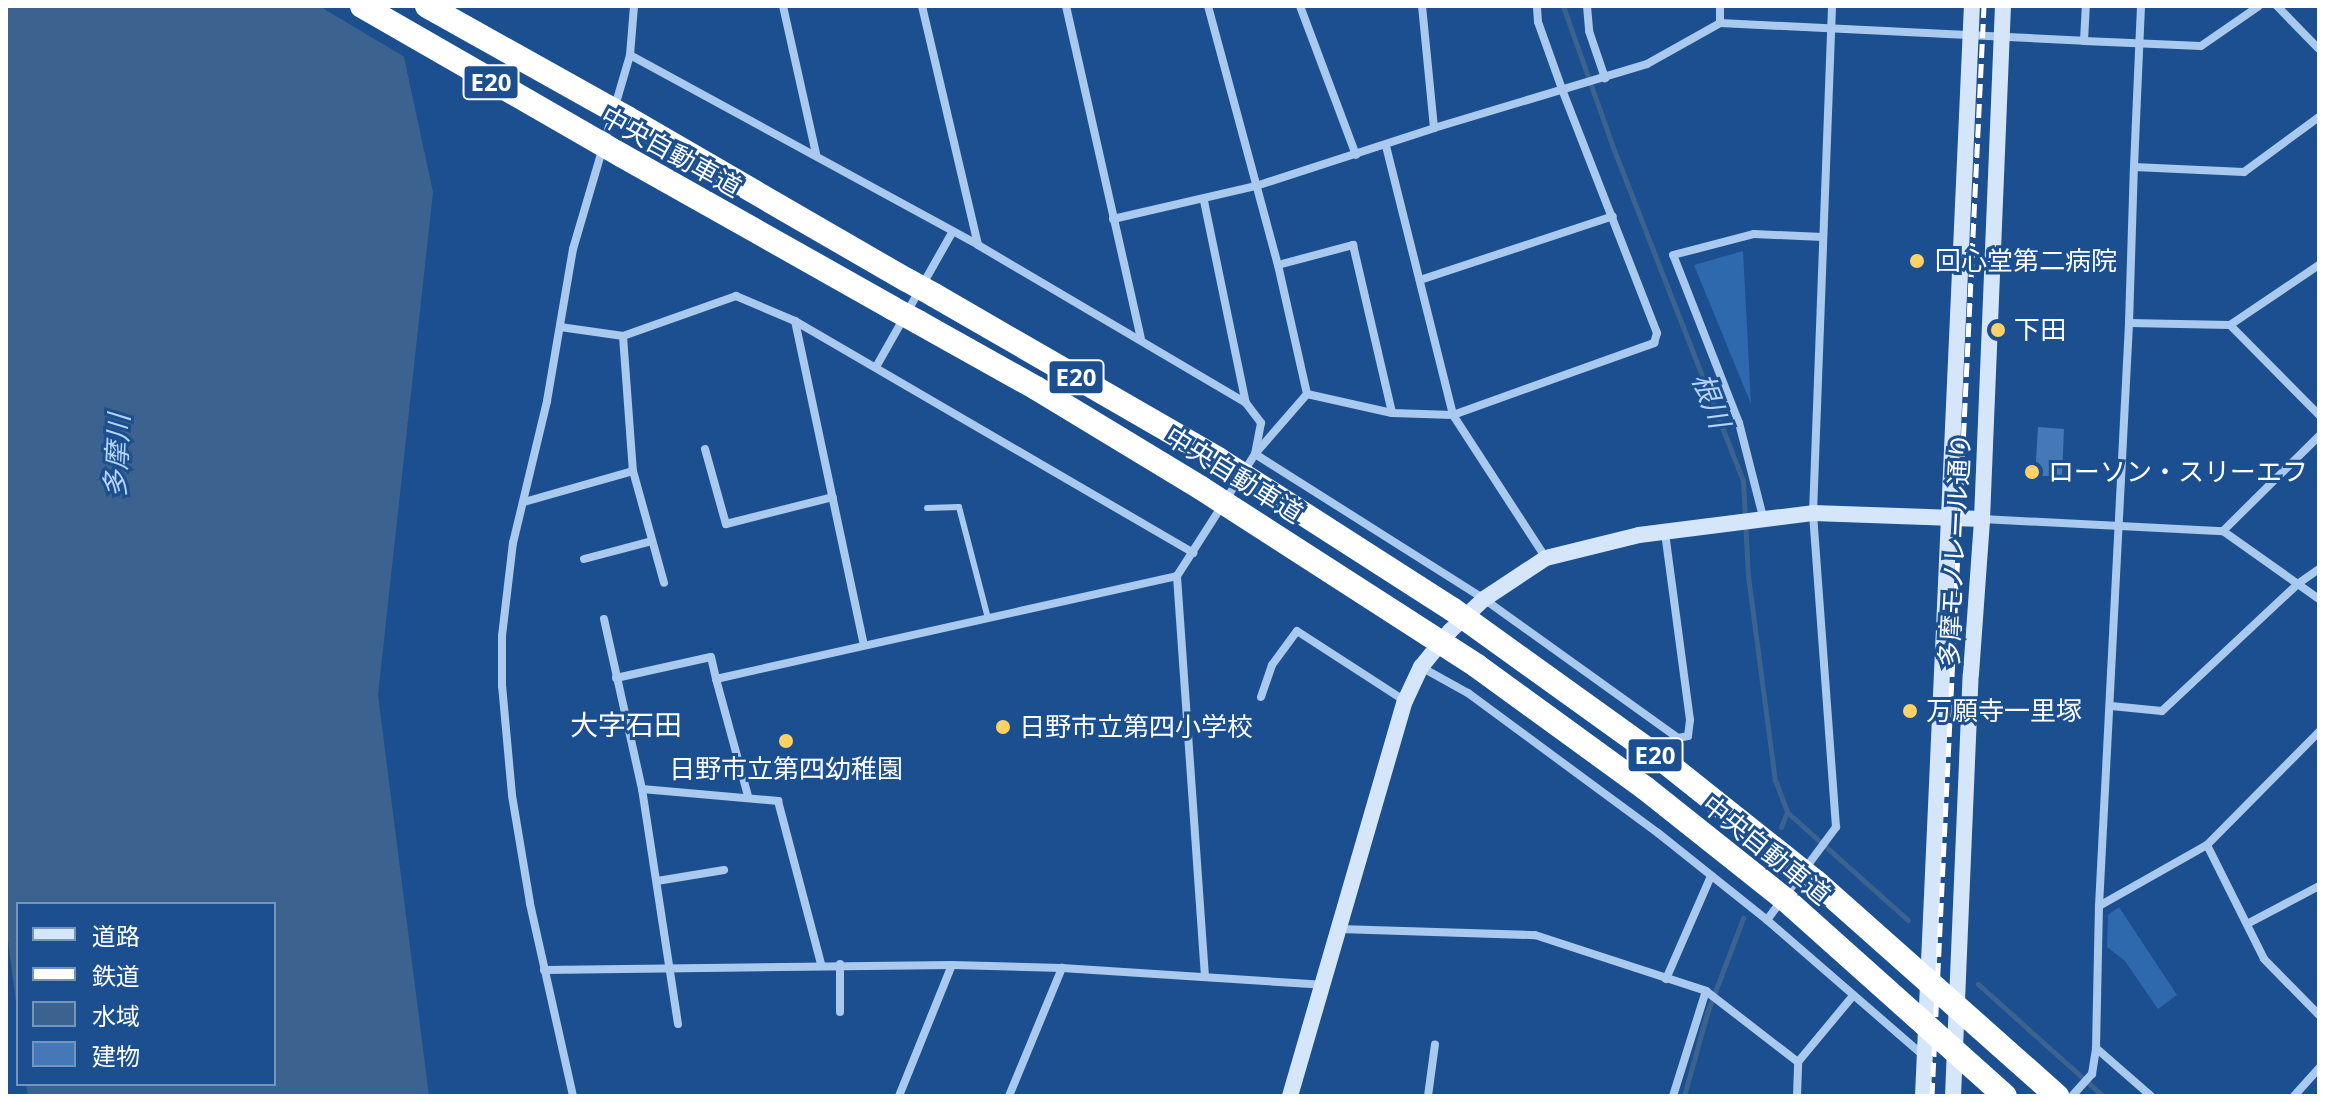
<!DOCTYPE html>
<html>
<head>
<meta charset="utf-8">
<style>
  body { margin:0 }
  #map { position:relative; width:2325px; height:1102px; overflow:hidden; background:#1b4f8f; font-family:"Noto Sans","Noto Sans JP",sans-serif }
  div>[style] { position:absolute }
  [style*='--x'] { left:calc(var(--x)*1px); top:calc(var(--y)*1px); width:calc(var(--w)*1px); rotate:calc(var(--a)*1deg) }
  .green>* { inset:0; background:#2e69ad }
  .water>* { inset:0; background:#3c6290 }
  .pier>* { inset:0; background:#1b4f8f }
  .stream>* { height:5px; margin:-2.5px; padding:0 2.5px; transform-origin:2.5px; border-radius:2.5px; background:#3c6290 }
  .building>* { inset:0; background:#4478b7 }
  .lane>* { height:6px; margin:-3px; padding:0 3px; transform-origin:3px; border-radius:3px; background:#a9c9ee }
  .street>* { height:8px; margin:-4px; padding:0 4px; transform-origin:4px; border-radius:4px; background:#a9c9ee }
  .secondary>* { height:16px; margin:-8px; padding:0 8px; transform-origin:8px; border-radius:8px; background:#d6e6fa }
  .highway>* { height:24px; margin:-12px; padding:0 12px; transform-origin:12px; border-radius:12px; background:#fff }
  .rail>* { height:5px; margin-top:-2.5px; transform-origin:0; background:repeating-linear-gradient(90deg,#fff 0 14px,transparent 0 20px) }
  .highway-bridge>* { height:24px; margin:-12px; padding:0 12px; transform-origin:12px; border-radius:12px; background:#fff }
  .dots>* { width:22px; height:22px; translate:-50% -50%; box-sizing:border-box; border:4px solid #1b4f8f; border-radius:50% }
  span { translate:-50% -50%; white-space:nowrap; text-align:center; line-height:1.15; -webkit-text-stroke:6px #1b4f8f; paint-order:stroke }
  .shield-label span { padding:2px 6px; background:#1b4f8f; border:2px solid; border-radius:6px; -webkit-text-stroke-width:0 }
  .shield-label { font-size:24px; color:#fff; font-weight:700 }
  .street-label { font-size:26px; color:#fff }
  .poi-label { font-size:26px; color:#fff }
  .left { translate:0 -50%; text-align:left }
  .water-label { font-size:28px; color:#b5d3f5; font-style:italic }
  .neighbourhood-label { font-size:28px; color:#fff }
  .frame { position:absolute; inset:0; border:8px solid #fff; pointer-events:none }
  .legend { position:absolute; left:16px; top:902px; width:260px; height:184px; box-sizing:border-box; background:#1b4f8f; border:2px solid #7695bc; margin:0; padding:10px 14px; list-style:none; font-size:24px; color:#fff }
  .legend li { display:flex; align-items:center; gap:16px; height:40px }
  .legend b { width:40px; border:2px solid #7695bc }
</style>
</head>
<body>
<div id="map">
  <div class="green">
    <i style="clip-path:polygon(1743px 251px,1751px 404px,1694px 265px)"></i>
    <i style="clip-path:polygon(2119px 907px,2177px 995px,2158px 1009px,2125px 961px,2107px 947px,2108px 915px)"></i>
  </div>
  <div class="water">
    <i style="clip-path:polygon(6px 6px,393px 6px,433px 192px,378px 695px,429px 1096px,28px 1096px,26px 1084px,274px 1084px,274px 904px,18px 904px,18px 1018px,6px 925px)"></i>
  </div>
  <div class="pier">
    <i style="clip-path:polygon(319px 6px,397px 6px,408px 59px)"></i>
  </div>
  <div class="stream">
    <i style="--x:1563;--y:6;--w:153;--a:70.5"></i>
    <i style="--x:1614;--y:150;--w:355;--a:68.7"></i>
    <i style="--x:1743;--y:481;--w:95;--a:87"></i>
    <i style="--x:1748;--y:576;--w:206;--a:82.5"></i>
    <i style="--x:1775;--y:780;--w:34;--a:69"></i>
    <i style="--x:1787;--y:812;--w:162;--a:41.8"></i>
    <i style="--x:1781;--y:827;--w:16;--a:-68"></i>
    <i style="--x:1978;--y:984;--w:168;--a:41.9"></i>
    <i style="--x:1684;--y:1096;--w:86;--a:-74.5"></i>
    <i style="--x:1707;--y:1013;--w:102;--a:-69.2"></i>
  </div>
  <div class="building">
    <i style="clip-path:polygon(2038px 427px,2064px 429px,2062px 476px,2035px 476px)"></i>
  </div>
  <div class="lane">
    <i style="--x:927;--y:508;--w:32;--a:-2"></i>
    <i style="--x:959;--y:507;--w:115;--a:75.4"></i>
  </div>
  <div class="street">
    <i style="--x:783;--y:6;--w:152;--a:77.4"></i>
    <i style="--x:922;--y:6;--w:245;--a:76.8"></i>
    <i style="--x:1066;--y:6;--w:340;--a:77.3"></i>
    <i style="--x:1208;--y:6;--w:268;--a:74.9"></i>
    <i style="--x:1278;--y:265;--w:132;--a:77.3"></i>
    <i style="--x:1300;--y:6;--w:159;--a:69.4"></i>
    <i style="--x:1587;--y:6;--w:25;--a:85"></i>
    <i style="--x:1589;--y:31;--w:50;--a:71.2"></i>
    <i style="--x:1720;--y:6;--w:17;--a:90"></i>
    <i style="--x:2141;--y:6;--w:161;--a:92.5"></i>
    <i style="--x:2134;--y:167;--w:110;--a:2.6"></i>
    <i style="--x:2244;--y:172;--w:93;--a:-36.3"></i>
    <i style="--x:2277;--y:6;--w:60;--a:45.7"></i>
    <i style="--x:2084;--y:41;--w:117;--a:2.4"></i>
    <i style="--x:2201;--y:46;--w:70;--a:-34.6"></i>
    <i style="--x:630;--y:55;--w:396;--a:28.6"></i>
    <i style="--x:978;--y:245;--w:311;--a:30.5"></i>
    <i style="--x:1246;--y:403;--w:25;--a:53"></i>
    <i style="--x:1261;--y:423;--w:32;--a:101"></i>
    <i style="--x:1255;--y:454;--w:271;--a:32.3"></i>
    <i style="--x:1484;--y:599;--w:239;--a:35.6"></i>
    <i style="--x:1678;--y:738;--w:10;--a:-11"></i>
    <i style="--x:1688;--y:736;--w:16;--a:-83"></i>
    <i style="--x:1690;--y:720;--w:190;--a:-97.6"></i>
    <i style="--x:1434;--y:128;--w:222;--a:-16.7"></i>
    <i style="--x:1647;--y:64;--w:84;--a:-29.3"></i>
    <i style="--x:1720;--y:23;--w:364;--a:2.8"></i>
    <i style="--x:2084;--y:41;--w:35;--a:-87"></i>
    <i style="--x:1386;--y:146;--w:277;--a:76"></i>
    <i style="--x:1453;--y:415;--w:171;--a:57"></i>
    <i style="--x:1204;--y:201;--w:206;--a:78.3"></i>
    <i style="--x:1113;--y:219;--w:147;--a:-13"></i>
    <i style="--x:1256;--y:186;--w:187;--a:-18"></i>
    <i style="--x:1434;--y:128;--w:123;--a:-95.6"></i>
    <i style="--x:1278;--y:265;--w:78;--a:-14.9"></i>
    <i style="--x:1353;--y:245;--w:172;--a:76.9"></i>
    <i style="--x:1420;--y:280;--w:203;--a:-18.3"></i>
    <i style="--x:795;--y:321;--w:331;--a:78"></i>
    <i style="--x:2129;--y:323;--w:156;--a:-88.2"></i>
    <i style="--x:2230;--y:325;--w:127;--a:45.3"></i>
    <i style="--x:560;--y:327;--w:64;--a:8.1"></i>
    <i style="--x:623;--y:336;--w:120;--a:-19.5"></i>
    <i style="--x:736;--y:296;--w:64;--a:23"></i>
    <i style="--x:795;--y:321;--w:461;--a:30.2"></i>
    <i style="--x:623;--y:336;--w:135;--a:85.8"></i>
    <i style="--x:633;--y:471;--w:116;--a:74.5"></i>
    <i style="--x:876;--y:367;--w:156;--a:-60.5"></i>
    <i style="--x:1307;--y:394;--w:87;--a:12.6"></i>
    <i style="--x:1392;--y:413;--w:61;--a:1.9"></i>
    <i style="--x:1453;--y:415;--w:214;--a:-19.7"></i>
    <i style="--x:1654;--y:343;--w:10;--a:-73"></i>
    <i style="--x:1657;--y:333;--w:262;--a:-111.3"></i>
    <i style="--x:1562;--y:89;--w:71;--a:-109.7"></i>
    <i style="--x:1538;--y:22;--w:16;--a:-94"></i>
    <i style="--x:705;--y:449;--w:78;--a:74.4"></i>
    <i style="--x:726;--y:524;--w:110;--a:-14.2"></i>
    <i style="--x:524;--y:502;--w:113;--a:-15.9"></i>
    <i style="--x:1763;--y:517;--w:97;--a:-104.3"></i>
    <i style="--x:1739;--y:423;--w:180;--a:-111.4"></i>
    <i style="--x:1673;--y:255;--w:84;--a:-14.5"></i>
    <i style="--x:1754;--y:234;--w:69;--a:2.5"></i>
    <i style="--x:1982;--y:519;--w:241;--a:2.9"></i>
    <i style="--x:2223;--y:531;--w:118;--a:35.3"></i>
    <i style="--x:2223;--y:531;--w:135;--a:-44.7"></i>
    <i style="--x:584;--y:559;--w:70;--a:-14.8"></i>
    <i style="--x:604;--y:619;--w:174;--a:77.4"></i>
    <i style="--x:1421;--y:667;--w:54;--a:29"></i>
    <i style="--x:1468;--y:693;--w:236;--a:36.4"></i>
    <i style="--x:1658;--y:833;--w:139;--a:38.6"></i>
    <i style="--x:1767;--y:920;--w:208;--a:40.9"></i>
    <i style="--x:616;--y:678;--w:97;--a:-12.5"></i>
    <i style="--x:711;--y:657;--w:23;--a:77"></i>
    <i style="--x:1261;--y:697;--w:34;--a:-71"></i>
    <i style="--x:1272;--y:665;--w:42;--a:-53.7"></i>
    <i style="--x:1297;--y:631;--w:129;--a:32.9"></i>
    <i style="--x:2111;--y:706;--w:51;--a:5.6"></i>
    <i style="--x:2162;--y:711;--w:187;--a:-43.1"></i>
    <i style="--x:2299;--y:583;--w:24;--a:-35"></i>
    <i style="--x:748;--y:796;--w:121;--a:-105.3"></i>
    <i style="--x:716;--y:679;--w:472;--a:-12.6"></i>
    <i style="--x:2207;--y:845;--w:127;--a:63.4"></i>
    <i style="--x:2264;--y:959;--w:78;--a:45.5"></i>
    <i style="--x:657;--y:881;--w:68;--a:-9.3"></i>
    <i style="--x:2099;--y:906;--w:124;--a:-29.5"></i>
    <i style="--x:2207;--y:845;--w:159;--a:-45.3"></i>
    <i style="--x:1767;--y:920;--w:116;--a:-53.4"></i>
    <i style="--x:1836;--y:827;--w:315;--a:-94.2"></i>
    <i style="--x:1813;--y:513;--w:507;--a:-87.85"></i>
    <i style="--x:2247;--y:924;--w:81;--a:-27.8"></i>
    <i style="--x:1339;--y:929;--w:196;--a:1.8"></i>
    <i style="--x:1535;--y:935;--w:180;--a:18.1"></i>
    <i style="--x:1706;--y:991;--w:116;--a:37.7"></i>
    <i style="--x:840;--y:964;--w:48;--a:90"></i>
    <i style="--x:544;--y:970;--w:408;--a:-0.7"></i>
    <i style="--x:952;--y:965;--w:110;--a:1.6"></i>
    <i style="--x:1062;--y:968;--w:261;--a:3.7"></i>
    <i style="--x:1205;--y:977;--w:402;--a:-94"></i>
    <i style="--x:1177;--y:576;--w:145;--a:-57.4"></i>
    <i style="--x:1255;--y:454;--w:79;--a:-49.1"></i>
    <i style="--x:1666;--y:979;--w:112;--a:-66.4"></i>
    <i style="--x:678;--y:1024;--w:238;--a:-98.7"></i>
    <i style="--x:642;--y:789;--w:137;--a:5"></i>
    <i style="--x:778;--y:801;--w:169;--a:75.2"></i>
    <i style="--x:2096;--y:1048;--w:73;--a:41.1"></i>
    <i style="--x:573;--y:1096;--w:198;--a:-102.6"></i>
    <i style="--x:530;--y:903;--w:109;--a:-99.5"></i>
    <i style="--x:512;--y:795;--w:109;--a:-95.2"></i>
    <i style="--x:502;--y:686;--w:50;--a:-90"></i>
    <i style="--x:502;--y:636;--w:94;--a:-83.3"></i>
    <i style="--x:513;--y:543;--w:146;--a:-76.5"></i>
    <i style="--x:547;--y:401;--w:154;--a:-80.3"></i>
    <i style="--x:573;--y:249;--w:202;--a:-73.6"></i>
    <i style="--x:630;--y:55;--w:49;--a:-85.3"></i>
    <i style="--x:899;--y:1096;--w:141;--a:-68"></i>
    <i style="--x:1009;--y:1096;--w:139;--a:-67.5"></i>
    <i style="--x:1428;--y:1096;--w:52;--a:-82.3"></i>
    <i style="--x:1673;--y:1096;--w:110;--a:-72.6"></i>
    <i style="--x:1797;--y:1096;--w:34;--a:-88"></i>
    <i style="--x:1798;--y:1062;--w:85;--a:-50.3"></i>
    <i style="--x:2072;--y:1096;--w:30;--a:-48"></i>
    <i style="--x:2092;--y:1074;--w:26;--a:-81"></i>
    <i style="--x:2096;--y:1048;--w:142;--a:-88.8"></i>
    <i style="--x:2099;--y:906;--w:584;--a:-87.05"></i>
    <i style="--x:2129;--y:323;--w:101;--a:1.1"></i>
    <i style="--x:2230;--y:325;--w:107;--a:-34"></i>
    <i style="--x:2294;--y:1096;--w:38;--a:-48"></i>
  </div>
  <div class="secondary">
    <i style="--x:1290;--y:1096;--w:411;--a:-73.8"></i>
    <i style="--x:1405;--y:701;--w:38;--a:-65"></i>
    <i style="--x:1421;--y:667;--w:46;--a:-51.1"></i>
    <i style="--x:1450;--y:631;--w:47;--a:-43.3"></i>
    <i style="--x:1484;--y:599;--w:74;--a:-33.5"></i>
    <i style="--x:1546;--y:558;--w:96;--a:-13.9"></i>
    <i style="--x:1639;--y:535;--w:175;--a:-7.2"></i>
    <i style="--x:1813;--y:513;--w:169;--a:2"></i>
    <i style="--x:1923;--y:1096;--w:1091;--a:-87.43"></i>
    <i style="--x:1953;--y:1096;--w:422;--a:-87.6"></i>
    <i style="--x:1971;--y:674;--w:155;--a:-85.9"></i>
    <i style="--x:1982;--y:519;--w:513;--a:-87.66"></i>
  </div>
  <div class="highway">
    <i style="--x:627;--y:118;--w:323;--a:30.1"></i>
    <i style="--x:621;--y:155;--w:311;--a:29.4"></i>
    <i style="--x:934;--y:295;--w:328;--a:30"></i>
    <i style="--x:918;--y:322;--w:135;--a:29.2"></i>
    <i style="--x:1036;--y:388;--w:193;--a:31.2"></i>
  </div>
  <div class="rail">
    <i style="--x:1932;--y:1096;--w:1091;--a:-87.27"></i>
  </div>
  <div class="highway-bridge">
    <i style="--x:362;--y:6;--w:299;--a:29.9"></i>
    <i style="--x:427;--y:6;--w:229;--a:29.2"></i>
    <i style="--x:907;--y:280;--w:31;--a:29"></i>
    <i style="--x:892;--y:308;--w:30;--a:28"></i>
    <i style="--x:1218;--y:459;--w:278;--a:32.7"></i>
    <i style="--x:1452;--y:609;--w:267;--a:35.7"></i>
    <i style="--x:1669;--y:765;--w:186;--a:38.5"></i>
    <i style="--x:1815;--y:881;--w:324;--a:41.6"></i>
    <i style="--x:1201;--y:488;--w:328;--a:32.8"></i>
    <i style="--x:1477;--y:666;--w:208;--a:36"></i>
    <i style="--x:1645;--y:788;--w:181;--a:38.5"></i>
    <i style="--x:1787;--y:901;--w:292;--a:41.8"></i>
  </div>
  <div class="dots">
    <i style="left:1917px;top:261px;background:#ffd166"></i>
    <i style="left:1998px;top:330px;background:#ffd166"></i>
    <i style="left:2032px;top:472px;background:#ffd166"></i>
    <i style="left:1910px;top:711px;background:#ffd166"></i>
    <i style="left:1003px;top:727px;background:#ffd166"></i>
    <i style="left:786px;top:741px;background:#ffd166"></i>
  </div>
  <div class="shield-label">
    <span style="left:491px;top:82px">E20</span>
    <span style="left:1076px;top:377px">E20</span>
    <span style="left:1655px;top:755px">E20</span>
  </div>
  <div class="street-label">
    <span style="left:671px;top:152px;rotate:29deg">中央自動車道</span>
    <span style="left:1234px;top:475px;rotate:32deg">中央自動車道</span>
    <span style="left:1955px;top:550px;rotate:-87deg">多摩モノレール通り</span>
    <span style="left:1766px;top:850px;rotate:39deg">中央自動車道</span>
  </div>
  <div class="poi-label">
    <span class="left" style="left:1935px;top:261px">回心堂第二病院</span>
    <span class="left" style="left:2014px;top:330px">下田</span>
    <span class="left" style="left:2048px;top:472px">ローソン・スリーエフ</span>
    <span class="left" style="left:1926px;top:711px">万願寺一里塚</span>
    <span class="left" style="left:1019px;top:727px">日野市立第四小学校</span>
    <span style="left:786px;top:769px">日野市立第四幼稚園</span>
  </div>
  <div class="water-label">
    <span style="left:1712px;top:400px;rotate:69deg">根川</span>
    <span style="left:116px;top:456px;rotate:-87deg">多摩川</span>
  </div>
  <div class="neighbourhood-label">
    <span style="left:626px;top:724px">大字石田</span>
  </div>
  <div class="frame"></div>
  <ul class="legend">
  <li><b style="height:10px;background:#d6e6fa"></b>道路</li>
  <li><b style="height:10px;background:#fff"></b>鉄道</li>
  <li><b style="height:22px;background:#3c6290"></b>水域</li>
  <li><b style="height:22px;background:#4478b7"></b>建物</li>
  </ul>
</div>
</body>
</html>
